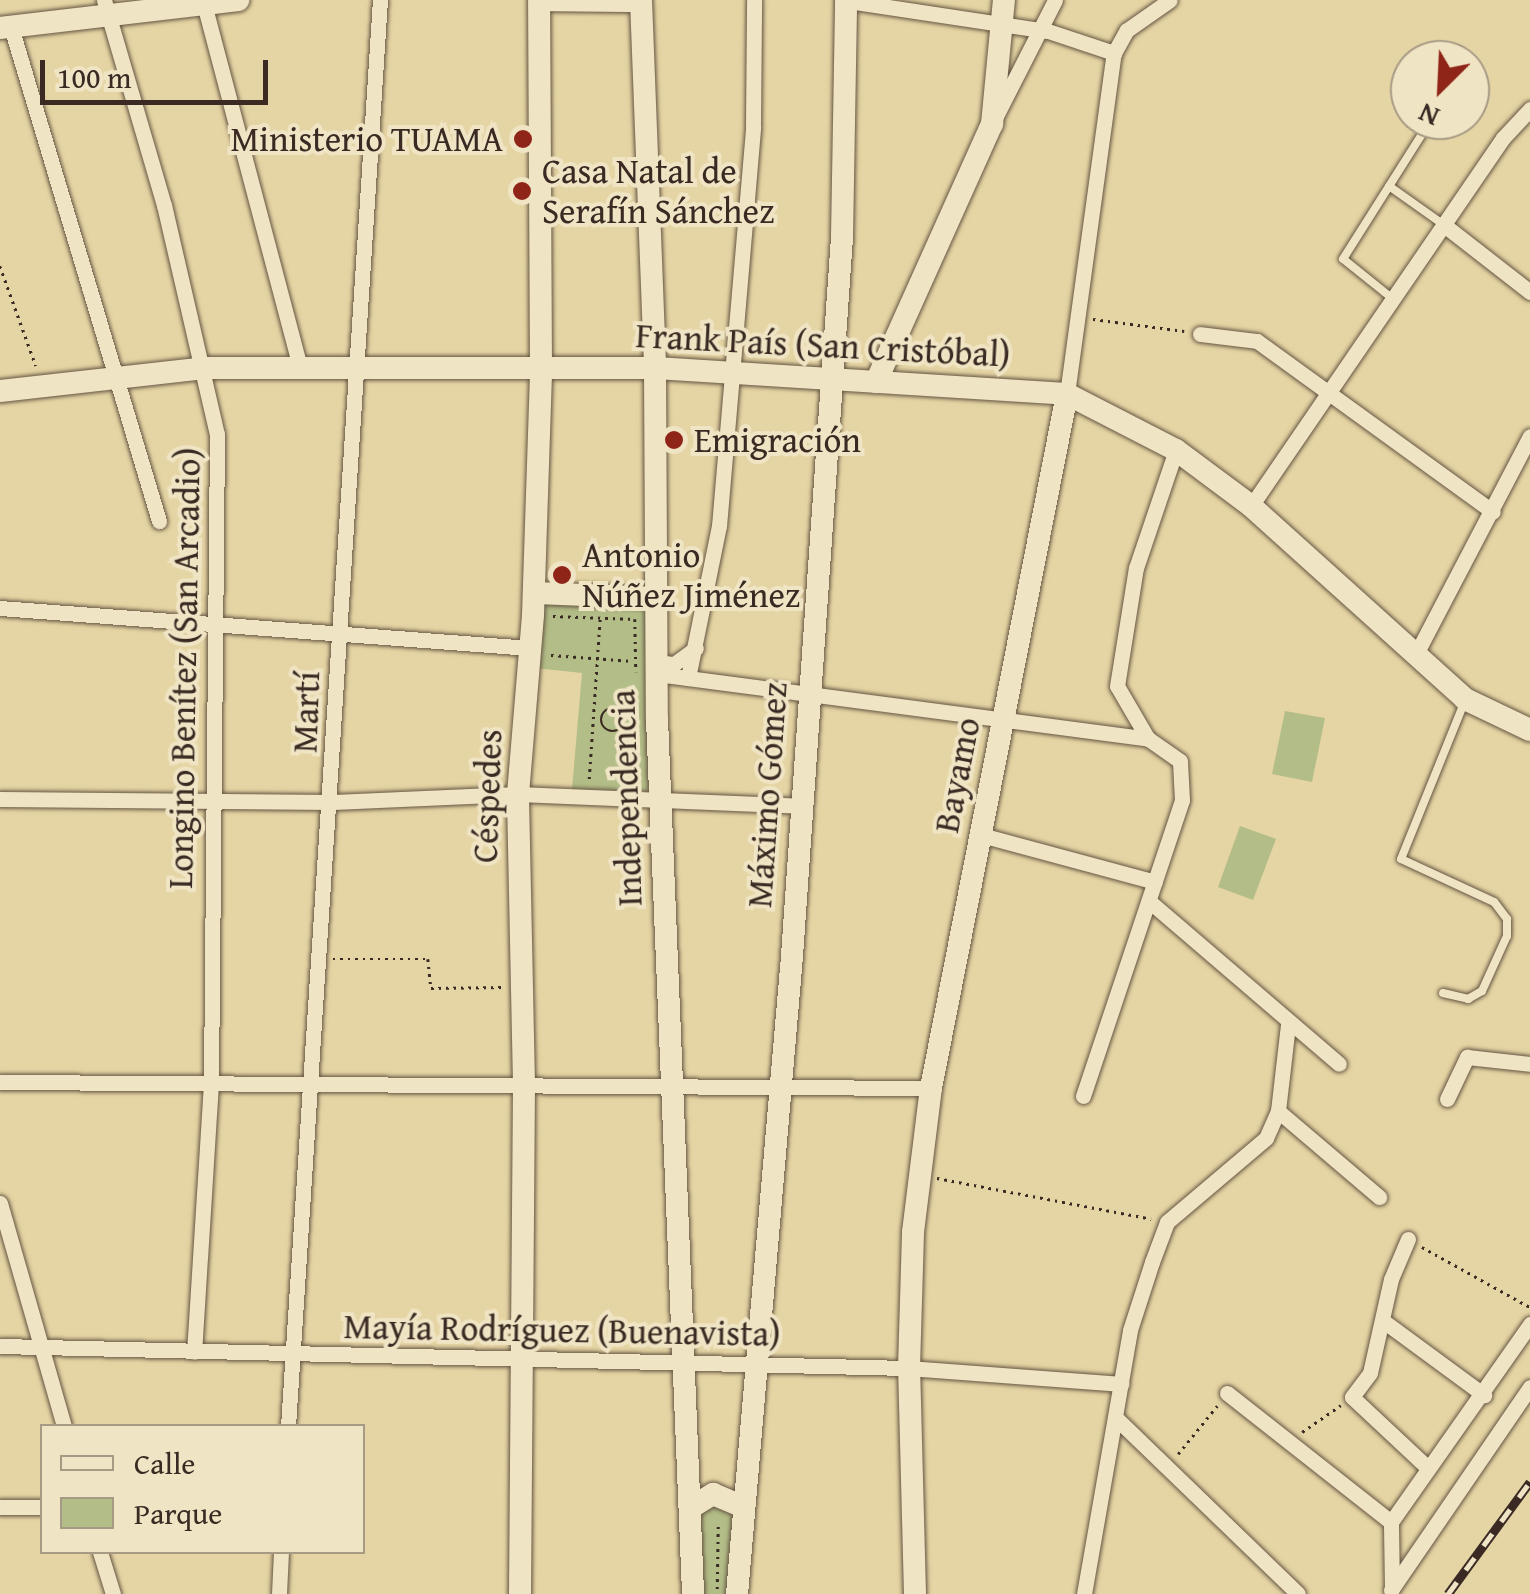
<!DOCTYPE html>
<html>
<head>
<meta charset="utf-8">
<style>
  body { margin:0 }
  #map { position:relative; width:1530px; height:1594px; overflow:hidden; background:#e6d5a4; font-family:"Gentium Book Plus",serif }
  div>[style] { position:absolute }
  [style*='--x'] { left:calc(var(--x)*1px); top:calc(var(--y)*1px); width:calc(var(--w)*1px); rotate:calc(var(--a)*1deg) }
  .green>* { inset:0; background:#b3bd87 }
  .path>* { height:2.5px; margin-top:-1.25px; transform-origin:0; background:repeating-linear-gradient(90deg,#3a2a23 0 2.5px,transparent 0 7.5px) }
  .path>.ring { margin:-1.25px; padding:0; box-sizing:content-box; background:none; border:2.5px solid #3a2a23; border-radius:50% }
  .roads { filter:drop-shadow(0 0 2px #655543) drop-shadow(0 0 2px #655543) }
  .lane>* { height:8px; margin:-4px; padding:0 4px; transform-origin:4px; border-radius:4px; background:#efe4c4 }
  .street>* { height:15px; margin:-7.5px; padding:0 7.5px; transform-origin:7.5px; border-radius:7.5px; background:#efe4c4 }
  .secondary>* { height:22px; margin:-11px; padding:0 11px; transform-origin:11px; border-radius:11px; background:#efe4c4 }
  .rail>* { height:9px; margin-top:-4.5px; transform-origin:0; background:repeating-linear-gradient(90deg,#efe4c4 0 15px,#3a2a23 0 30px); box-sizing:border-box; border-block:2px solid #3a2a23 }
  .dots>* { width:28px; height:28px; translate:-50% -50%; box-sizing:border-box; border:5px solid #efe4c4; border-radius:50% }
  span { translate:-50% -50%; white-space:nowrap; text-align:center; line-height:1.15; -webkit-text-stroke:8px #efe4c4; paint-order:stroke }
  .poi-label { font-size:35px; color:#3a2a23 }
  .right { translate:-100% -50%; text-align:right }
  .left { translate:0 -50%; text-align:left }
  .street-label { font-size:35px; color:#3a2a23 }
  .legend { position:absolute; left:40px; top:1424px; width:325px; height:130px; box-sizing:border-box; background:#efe4c4; border:2px solid #a79a84; margin:0; padding:12px 18px; list-style:none; font-size:30px; color:#3a2a23 }
  .legend li { display:flex; align-items:center; gap:20px; height:50px }
  .legend b { width:50px; border:2px solid #a79a84 }
  .north { position:absolute; left:1390px; top:40px; width:100px; height:100px; box-sizing:border-box; background:#efe4c4; border:2px solid #a79a84; border-radius:50%; rotate:204deg; font-size:28px; font-weight:700; line-height:40px; text-align:center; color:#3a2a23 }
  .north::after { content:''; display:block; margin:auto; width:35px; height:45px; background:#8f2418; clip-path:polygon(50% 0,100% 100%,50% 72%,0 100%) }
  .scale { position:absolute; left:40px; top:60px; width:228px; height:45px; box-sizing:border-box; border:5px solid #3a2a23; border-top:0; padding-left:12px; font-size:30px; line-height:35px; white-space:nowrap; color:#3a2a23; -webkit-text-stroke:8px #efe4c4; paint-order:stroke }
</style>
</head>
<body>
<div id="map">
  <div class="green">
    <i style="clip-path:polygon(539px 602px,648px 607px,653px 781px,646px 791px,572px 789px,582px 673px,535px 668px)"></i>
    <i style="clip-path:polygon(1285px 711px,1325px 718px,1312px 782px,1272px 774px)"></i>
    <i style="clip-path:polygon(1240px 826px,1276px 839px,1253px 900px,1218px 887px)"></i>
    <i style="clip-path:polygon(706px 1504px,733px 1511px,730px 1594px,703px 1594px,700px 1511px)"></i>
  </div>
  <div class="path">
    <i style="--x:0;--y:266;--w:106;--a:70.2"></i>
    <i style="--x:1093;--y:319;--w:92;--a:7.5"></i>
    <i style="--x:553;--y:616;--w:82;--a:2.1"></i>
    <i style="--x:635;--y:619;--w:53;--a:88.9"></i>
    <i style="--x:551;--y:655;--w:82;--a:4.2"></i>
    <i class="ring" style="left:601px;top:708px;width:21.5px;height:21.5px"></i>
    <i style="--x:638;--y:745;--w:37;--a:90"></i>
    <i style="--x:589;--y:779;--w:162;--a:-86.1"></i>
    <i style="--x:333;--y:959;--w:95;--a:0"></i>
    <i style="--x:428;--y:959;--w:29;--a:84"></i>
    <i style="--x:431;--y:988;--w:74;--a:-0.8"></i>
    <i style="--x:937;--y:1178;--w:218;--a:10.8"></i>
    <i style="--x:1422;--y:1247;--w:124;--a:29.1"></i>
    <i style="--x:1302;--y:1432;--w:47;--a:-34.7"></i>
    <i style="--x:1178;--y:1454;--w:62;--a:-50.9"></i>
    <i style="--x:717;--y:1589;--w:63;--a:-89.1"></i>
  </div>
  <div class="roads">
    <div class="lane">
      <i style="--x:1389;--y:186;--w:67;--a:35.3"></i>
      <i style="--x:1393;--y:299;--w:64;--a:-141.3"></i>
      <i style="--x:1343;--y:259;--w:165;--a:-57.7"></i>
      <i style="--x:1443;--y:993;--w:26;--a:13"></i>
      <i style="--x:1468;--y:999;--w:16;--a:-30"></i>
      <i style="--x:1482;--y:991;--w:60;--a:-65.6"></i>
      <i style="--x:1507;--y:936;--w:17;--a:-90"></i>
      <i style="--x:1507;--y:919;--w:21;--a:-127"></i>
      <i style="--x:1494;--y:902;--w:102;--a:-155.2"></i>
      <i style="--x:1401;--y:859;--w:168;--a:-68"></i>
    </div>
    <div class="street">
      <i style="--x:104;--y:0;--w:214;--a:73.7"></i>
      <i style="--x:164;--y:205;--w:235;--a:77"></i>
      <i style="--x:217;--y:434;--w:649;--a:90.53"></i>
      <i style="--x:211;--y:1083;--w:269;--a:93.6"></i>
      <i style="--x:203;--y:0;--w:380;--a:75.2"></i>
      <i style="--x:842;--y:0;--w:208;--a:8.6"></i>
      <i style="--x:1048;--y:31;--w:70;--a:18.4"></i>
      <i style="--x:11;--y:27;--w:516;--a:73.32"></i>
      <i style="--x:996;--y:116;--w:130;--a:-63"></i>
      <i style="--x:1444;--y:225;--w:109;--a:37.9"></i>
      <i style="--x:1200;--y:334;--w:57;--a:7"></i>
      <i style="--x:1257;--y:341;--w:291;--a:35.9"></i>
      <i style="--x:1067;--y:394;--w:344;--a:-82.2"></i>
      <i style="--x:1114;--y:53;--w:26;--a:-61"></i>
      <i style="--x:1127;--y:30;--w:52;--a:-34.9"></i>
      <i style="--x:1251;--y:506;--w:446;--a:-55.6"></i>
      <i style="--x:1503;--y:138;--w:40;--a:-47"></i>
      <i style="--x:0;--y:608;--w:532;--a:4.32"></i>
      <i style="--x:1415;--y:656;--w:248;--a:-62.4"></i>
      <i style="--x:657;--y:662;--w:17;--a:7"></i>
      <i style="--x:674;--y:664;--w:27;--a:-36"></i>
      <i style="--x:657;--y:674;--w:495;--a:7.5"></i>
      <i style="--x:688;--y:678;--w:155;--a:-78.5"></i>
      <i style="--x:719;--y:526;--w:401;--a:-85.1"></i>
      <i style="--x:753;--y:126;--w:126;--a:-89.5"></i>
      <i style="--x:0;--y:799;--w:333;--a:0.5"></i>
      <i style="--x:333;--y:802;--w:185;--a:-2.5"></i>
      <i style="--x:518;--y:794;--w:283;--a:2.4"></i>
      <i style="--x:981;--y:835;--w:180;--a:15.1"></i>
      <i style="--x:1149;--y:901;--w:250;--a:40.6"></i>
      <i style="--x:0;--y:1082;--w:931;--a:0.37"></i>
      <i style="--x:1083;--y:1096;--w:312;--a:-71.5"></i>
      <i style="--x:1182;--y:800;--w:39;--a:-93"></i>
      <i style="--x:1180;--y:761;--w:39;--a:-145"></i>
      <i style="--x:1148;--y:739;--w:61;--a:-120.3"></i>
      <i style="--x:1117;--y:686;--w:120;--a:-80.9"></i>
      <i style="--x:1136;--y:568;--w:125;--a:-71.3"></i>
      <i style="--x:1447;--y:1099;--w:47;--a:-64.5"></i>
      <i style="--x:1467;--y:1057;--w:63;--a:6.3"></i>
      <i style="--x:1278;--y:1111;--w:133;--a:40.4"></i>
      <i style="--x:0;--y:1203;--w:232;--a:74"></i>
      <i style="--x:1408;--y:1239;--w:43;--a:113"></i>
      <i style="--x:1391;--y:1279;--w:96;--a:102.6"></i>
      <i style="--x:1370;--y:1373;--w:30;--a:127"></i>
      <i style="--x:1352;--y:1397;--w:104;--a:43.1"></i>
      <i style="--x:1386;--y:1323;--w:122;--a:36.3"></i>
      <i style="--x:0;--y:1346;--w:909;--a:1.39"></i>
      <i style="--x:909;--y:1368;--w:213;--a:4.3"></i>
      <i style="--x:1227;--y:1393;--w:209;--a:38.2"></i>
      <i style="--x:1118;--y:1420;--w:250;--a:44"></i>
      <i style="--x:288;--y:1426;--w:1429;--a:-86.31"></i>
      <i style="--x:0;--y:1507;--w:42;--a:0"></i>
      <i style="--x:100;--y:1552;--w:44;--a:72.8"></i>
      <i style="--x:1392;--y:1589;--w:67;--a:-90.9"></i>
      <i style="--x:1391;--y:1522;--w:242;--a:-54.9"></i>
      <i style="--x:1391;--y:1590;--w:246;--a:-55.6"></i>
      <i style="--x:279;--y:1594;--w:42;--a:-87.3"></i>
      <i style="--x:1084;--y:1594;--w:268;--a:-80.1"></i>
      <i style="--x:1130;--y:1330;--w:71;--a:-72.1"></i>
      <i style="--x:1152;--y:1262;--w:43;--a:-69.4"></i>
      <i style="--x:1167;--y:1222;--w:130;--a:-40.3"></i>
      <i style="--x:1266;--y:1138;--w:30;--a:-66"></i>
      <i style="--x:1278;--y:1111;--w:87;--a:-83.4"></i>
    </div>
    <div class="secondary">
      <i style="--x:543;--y:0;--w:98;--a:0.6"></i>
      <i style="--x:641;--y:0;--w:368;--a:87.8"></i>
      <i style="--x:655;--y:368;--w:351;--a:89.7"></i>
      <i style="--x:657;--y:719;--w:876;--a:87.64"></i>
      <i style="--x:0;--y:28;--w:240;--a:-6.7"></i>
      <i style="--x:876;--y:382;--w:283;--a:-65.8"></i>
      <i style="--x:992;--y:124;--w:125;--a:-84.5"></i>
      <i style="--x:0;--y:391;--w:206;--a:-6.4"></i>
      <i style="--x:205;--y:368;--w:450;--a:0"></i>
      <i style="--x:655;--y:368;--w:413;--a:3.6"></i>
      <i style="--x:1067;--y:394;--w:123;--a:27.2"></i>
      <i style="--x:1176;--y:450;--w:94;--a:36.7"></i>
      <i style="--x:1251;--y:506;--w:288;--a:42"></i>
      <i style="--x:1465;--y:699;--w:72;--a:25.5"></i>
      <i style="--x:534;--y:593;--w:123;--a:2.3"></i>
      <i style="--x:692;--y:1507;--w:25;--a:-32"></i>
      <i style="--x:713;--y:1494;--w:33;--a:23"></i>
      <i style="--x:520;--y:1594;--w:510;--a:-89.55"></i>
      <i style="--x:524;--y:1084;--w:290;--a:-91.2"></i>
      <i style="--x:518;--y:794;--w:180;--a:-85.2"></i>
      <i style="--x:533;--y:615;--w:247;--a:-88.1"></i>
      <i style="--x:541;--y:368;--w:368;--a:-90.3"></i>
      <i style="--x:737;--y:1594;--w:640;--a:-85.07"></i>
      <i style="--x:792;--y:956;--w:721;--a:-86.02"></i>
      <i style="--x:842;--y:237;--w:237;--a:-89"></i>
      <i style="--x:915;--y:1594;--w:226;--a:-91.5"></i>
      <i style="--x:909;--y:1368;--w:136;--a:-88.3"></i>
      <i style="--x:913;--y:1232;--w:145;--a:-82.9"></i>
      <i style="--x:931;--y:1088;--w:707;--a:-78.91"></i>
    </div>
  </div>
  <div class="rail">
    <i style="--x:1448;--y:1594;--w:139;--a:-53.8"></i>
  </div>
  <div class="dots">
    <i style="left:523px;top:139px;background:#8f2418"></i>
    <i style="left:522px;top:191px;background:#8f2418"></i>
    <i style="left:674px;top:440px;background:#8f2418"></i>
    <i style="left:562px;top:575px;background:#8f2418"></i>
  </div>
  <div class="poi-label">
    <span class="right" style="left:503px;top:139px">Ministerio TUAMA</span>
    <span class="left" style="left:542px;top:191px">Casa Natal de<br>Serafín Sánchez</span>
    <span class="left" style="left:694px;top:440px">Emigración</span>
    <span class="left" style="left:582px;top:575px">Antonio<br>Núñez Jiménez</span>
  </div>
  <div class="street-label">
    <span style="left:823px;top:345px;rotate:3deg">Frank País (San Cristóbal)</span>
    <span style="left:184px;top:668px;rotate:-89deg">Longino Benítez (San Arcadio)</span>
    <span style="left:306px;top:712px;rotate:-88deg">Martí</span>
    <span style="left:957px;top:775px;rotate:-79deg">Bayamo</span>
    <span style="left:767px;top:795px;rotate:-86deg">Máximo Gómez</span>
    <span style="left:487px;top:796px;rotate:-88deg">Céspedes</span>
    <span style="left:626px;top:798px;rotate:-92deg">Independencia</span>
    <span style="left:562px;top:1330px;rotate:1deg">Mayía Rodríguez (Buenavista)</span>
  </div>
  <ul class="legend">
  <li><b style="height:12px;background:#efe4c4"></b>Calle</li>
  <li><b style="height:28px;background:#b3bd87"></b>Parque</li>
  </ul>
  <div class="north">N</div>
  <div class="scale">100 m</div>
</div>
</body>
</html>
